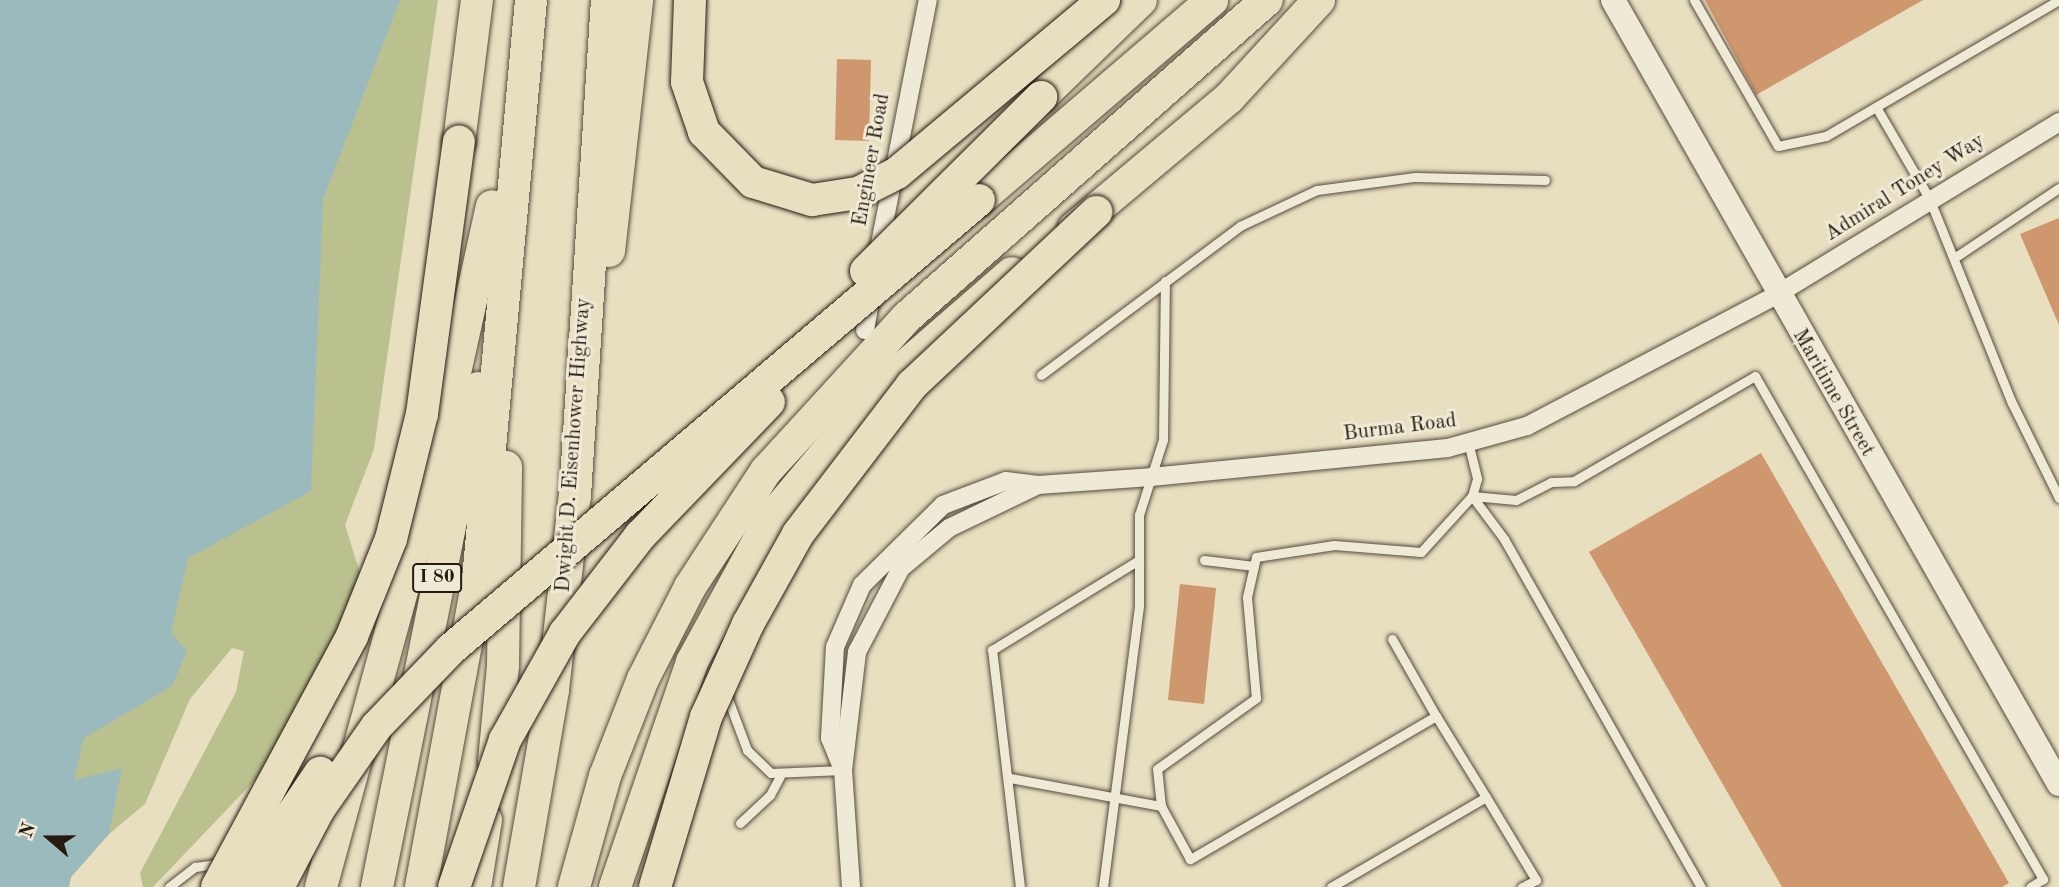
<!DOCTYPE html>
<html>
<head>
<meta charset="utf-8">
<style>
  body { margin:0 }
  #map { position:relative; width:2059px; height:887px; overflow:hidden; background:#e7dfc0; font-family:"Old Standard TT",serif }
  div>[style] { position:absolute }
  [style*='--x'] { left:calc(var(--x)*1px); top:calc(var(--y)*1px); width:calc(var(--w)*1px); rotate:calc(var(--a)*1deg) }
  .green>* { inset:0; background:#bac08e }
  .water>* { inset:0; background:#9bbabd }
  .building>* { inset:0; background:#ce976d }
  .roads { filter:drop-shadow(0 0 2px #564b3d) drop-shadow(0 0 2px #564b3d) }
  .lane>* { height:9px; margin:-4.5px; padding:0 4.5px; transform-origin:4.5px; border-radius:4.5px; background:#efead6 }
  .street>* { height:18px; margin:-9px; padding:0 9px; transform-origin:9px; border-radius:9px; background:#efead6 }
  .secondary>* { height:24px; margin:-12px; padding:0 12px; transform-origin:12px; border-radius:12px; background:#efead6 }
  .highway>* { height:32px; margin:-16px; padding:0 16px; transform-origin:16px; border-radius:16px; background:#e7dfc0 }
  .bridges { filter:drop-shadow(0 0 2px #261a11) drop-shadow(0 0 2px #261a11) }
  .highway-bridge>* { height:32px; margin:-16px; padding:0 16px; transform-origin:16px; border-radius:16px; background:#e7dfc0 }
  span { translate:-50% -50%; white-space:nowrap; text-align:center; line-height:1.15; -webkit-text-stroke:6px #efead6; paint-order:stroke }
  .shield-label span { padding:2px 5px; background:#efead6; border:2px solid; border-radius:5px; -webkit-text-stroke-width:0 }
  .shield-label { font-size:19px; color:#261a11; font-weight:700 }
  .street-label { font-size:21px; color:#261a11 }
  .north { position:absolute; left:14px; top:803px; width:70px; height:70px; -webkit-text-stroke:5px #efead6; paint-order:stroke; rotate:290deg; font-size:19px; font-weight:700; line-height:28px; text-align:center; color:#261a11 }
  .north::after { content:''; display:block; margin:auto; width:24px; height:32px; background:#261a11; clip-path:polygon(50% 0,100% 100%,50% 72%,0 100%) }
</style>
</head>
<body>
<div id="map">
  <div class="green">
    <i style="clip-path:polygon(0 0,438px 0,374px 449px,345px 525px,361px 576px,314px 691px,277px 757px,153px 887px,143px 887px,140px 873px,236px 692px,244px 651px,232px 648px,190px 699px,145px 804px,109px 834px,71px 877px,69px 887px,0 887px)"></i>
  </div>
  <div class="water">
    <i style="clip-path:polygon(0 0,400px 0,323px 199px,311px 491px,188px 558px,171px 633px,187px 651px,172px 686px,84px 738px,74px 780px,122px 768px,109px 834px,71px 877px,69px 887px,0 887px)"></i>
  </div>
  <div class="building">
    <i style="clip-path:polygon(1705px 0,1923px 0,1756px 95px)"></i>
    <i style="clip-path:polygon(837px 59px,871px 60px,869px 141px,835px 140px)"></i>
    <i style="clip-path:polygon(2059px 218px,2059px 325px,2020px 234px)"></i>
    <i style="clip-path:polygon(1761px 453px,2009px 883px,2002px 887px,1782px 887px,1589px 552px)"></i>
    <i style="clip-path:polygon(1180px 584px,1216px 588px,1204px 704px,1168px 700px)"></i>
  </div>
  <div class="roads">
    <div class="lane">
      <i style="--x:1694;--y:0;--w:168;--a:60.1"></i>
      <i style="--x:1778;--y:146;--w:49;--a:-11.8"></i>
      <i style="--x:1826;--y:136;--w:270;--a:-30.3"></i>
      <i style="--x:1876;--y:107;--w:105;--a:59.8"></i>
      <i style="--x:1929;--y:198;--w:221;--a:68"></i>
      <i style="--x:2012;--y:403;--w:106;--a:63.7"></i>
      <i style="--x:1954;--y:258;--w:126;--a:-33.7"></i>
      <i style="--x:1041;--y:375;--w:249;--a:-36.8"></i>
      <i style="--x:1240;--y:226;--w:85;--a:-25.1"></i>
      <i style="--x:1317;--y:190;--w:99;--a:-7.6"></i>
      <i style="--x:1415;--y:177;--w:130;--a:1.3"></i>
      <i style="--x:1468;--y:442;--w:38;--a:76"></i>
      <i style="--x:1477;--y:479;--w:18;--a:106"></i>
      <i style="--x:1472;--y:496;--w:54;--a:53.3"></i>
      <i style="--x:1504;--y:539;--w:400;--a:60.5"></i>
      <i style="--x:1204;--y:560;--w:50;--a:6.8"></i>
      <i style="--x:1392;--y:639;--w:89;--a:60.3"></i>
      <i style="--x:726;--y:694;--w:60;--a:69.4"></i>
      <i style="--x:747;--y:750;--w:33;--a:44"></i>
      <i style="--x:771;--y:773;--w:72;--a:-2.4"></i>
      <i style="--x:1010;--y:778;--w:154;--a:10.5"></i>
      <i style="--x:1486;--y:797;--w:97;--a:58.9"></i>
      <i style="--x:1536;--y:880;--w:16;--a:153"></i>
      <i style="--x:740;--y:823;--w:41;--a:-43"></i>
      <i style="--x:770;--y:795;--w:21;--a:-62"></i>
      <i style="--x:169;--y:887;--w:33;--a:-38"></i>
      <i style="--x:195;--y:867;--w:28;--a:-8"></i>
      <i style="--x:1020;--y:887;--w:239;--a:-96.7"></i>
      <i style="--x:992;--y:650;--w:172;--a:-31.5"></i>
      <i style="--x:1103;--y:887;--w:283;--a:-82.7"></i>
      <i style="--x:1139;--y:606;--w:91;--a:-90"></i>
      <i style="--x:1139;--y:515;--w:79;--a:-72.3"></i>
      <i style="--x:1163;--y:440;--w:159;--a:-89.3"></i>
      <i style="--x:1331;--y:887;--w:179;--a:-30.1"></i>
      <i style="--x:1486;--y:797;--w:95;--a:-121.7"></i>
      <i style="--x:1436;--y:716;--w:285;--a:149.8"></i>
      <i style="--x:1190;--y:859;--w:60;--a:-118.7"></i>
      <i style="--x:1161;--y:806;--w:37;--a:-96"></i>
      <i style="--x:1157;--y:769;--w:122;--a:-35.6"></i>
      <i style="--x:1256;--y:698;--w:101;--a:-95.1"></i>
      <i style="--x:1247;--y:597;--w:41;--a:-77.3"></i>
      <i style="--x:1256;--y:557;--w:79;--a:-8.7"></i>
      <i style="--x:1334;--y:545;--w:87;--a:4.6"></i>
      <i style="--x:1421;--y:552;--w:76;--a:-47.7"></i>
      <i style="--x:1472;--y:496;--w:44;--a:5.2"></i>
      <i style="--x:1516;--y:500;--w:39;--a:-27"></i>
      <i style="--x:1551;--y:482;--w:23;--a:-2"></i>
      <i style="--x:1574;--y:481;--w:209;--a:-30.1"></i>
      <i style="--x:1755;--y:376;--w:580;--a:60.21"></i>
      <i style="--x:2043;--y:879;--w:15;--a:148"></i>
    </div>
    <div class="street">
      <i style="--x:878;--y:254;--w:259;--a:-78.9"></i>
      <i style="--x:865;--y:330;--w:39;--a:-80"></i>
      <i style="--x:843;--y:770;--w:119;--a:-83.2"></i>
      <i style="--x:857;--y:652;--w:95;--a:-62.4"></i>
      <i style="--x:901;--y:568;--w:62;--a:-39.8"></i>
      <i style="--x:949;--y:528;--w:99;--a:-25.8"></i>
      <i style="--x:851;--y:887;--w:117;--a:-93.9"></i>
      <i style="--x:843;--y:770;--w:35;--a:-112"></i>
      <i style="--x:830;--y:738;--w:91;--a:-86.9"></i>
      <i style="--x:835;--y:647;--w:68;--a:-66.5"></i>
      <i style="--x:862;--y:585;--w:114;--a:-44.6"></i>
      <i style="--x:943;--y:505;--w:67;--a:-20.9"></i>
      <i style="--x:1006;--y:481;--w:32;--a:7"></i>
      <i style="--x:1038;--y:485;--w:113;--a:-4"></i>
      <i style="--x:1151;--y:477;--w:298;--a:-5.6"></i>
      <i style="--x:1448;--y:448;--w:82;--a:-15.6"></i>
      <i style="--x:1527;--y:426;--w:281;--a:-27.7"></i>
      <i style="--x:1776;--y:295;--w:332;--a:-31.4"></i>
    </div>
    <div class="secondary">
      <i style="--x:1613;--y:0;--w:902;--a:60.37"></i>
    </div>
    <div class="highway">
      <i style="--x:1041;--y:97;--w:139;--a:-44.1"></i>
      <i style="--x:459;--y:142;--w:143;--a:-82.8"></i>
      <i style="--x:979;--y:200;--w:307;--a:-40.6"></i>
      <i style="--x:1074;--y:228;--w:202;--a:-40"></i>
      <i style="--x:1229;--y:98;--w:133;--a:-47.4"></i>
      <i style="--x:609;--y:251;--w:253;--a:-83.6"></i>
      <i style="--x:494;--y:761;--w:96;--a:-84.6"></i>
      <i style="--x:503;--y:665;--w:198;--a:-89.1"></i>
      <i style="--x:321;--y:887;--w:393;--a:-74.7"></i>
      <i style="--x:425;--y:508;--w:309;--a:-77.5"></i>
      <i style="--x:377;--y:887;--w:509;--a:-78.56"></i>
      <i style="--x:421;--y:887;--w:313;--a:-79.5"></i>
      <i style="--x:478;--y:579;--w:581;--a:-84.77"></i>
      <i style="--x:475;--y:887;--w:68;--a:-80.7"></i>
      <i style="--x:519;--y:887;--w:200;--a:-80.2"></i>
      <i style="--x:553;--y:690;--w:196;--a:-83.6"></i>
      <i style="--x:575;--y:495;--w:496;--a:-86.3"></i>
      <i style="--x:574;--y:887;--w:115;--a:-74.4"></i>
      <i style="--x:605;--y:776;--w:104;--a:-68.6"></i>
      <i style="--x:643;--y:679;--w:103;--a:-62.9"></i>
      <i style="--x:690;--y:587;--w:139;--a:-56.8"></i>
      <i style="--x:766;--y:471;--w:207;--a:-47.5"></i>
      <i style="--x:906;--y:318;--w:481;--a:-41.4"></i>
      <i style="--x:615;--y:887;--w:238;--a:-71.1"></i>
      <i style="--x:692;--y:662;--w:164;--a:-61.3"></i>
      <i style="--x:771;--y:518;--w:172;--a:-49.9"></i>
      <i style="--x:882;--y:386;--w:172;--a:-41"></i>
    </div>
  </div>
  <div class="bridges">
    <div class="highway-bridge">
      <i style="--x:690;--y:0;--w:82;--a:92.1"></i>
      <i style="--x:687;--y:82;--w:53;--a:71.2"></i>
      <i style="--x:704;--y:132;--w:70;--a:45.6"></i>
      <i style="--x:753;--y:182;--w:62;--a:17"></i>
      <i style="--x:812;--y:200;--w:47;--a:-8.7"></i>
      <i style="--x:858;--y:193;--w:44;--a:-27.1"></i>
      <i style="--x:897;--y:173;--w:270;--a:-39.9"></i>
      <i style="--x:866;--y:271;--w:247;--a:-44.8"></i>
      <i style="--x:217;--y:887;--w:285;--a:-61.7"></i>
      <i style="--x:352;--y:636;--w:105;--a:-68.1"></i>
      <i style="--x:391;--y:539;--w:129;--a:-76.1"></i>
      <i style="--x:422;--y:414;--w:275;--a:-82.3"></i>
      <i style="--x:243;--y:887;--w:138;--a:-56"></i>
      <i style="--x:278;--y:887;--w:88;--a:-62.3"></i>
      <i style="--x:319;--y:809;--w:101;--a:-55.1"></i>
      <i style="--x:377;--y:726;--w:107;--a:-46.1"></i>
      <i style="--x:451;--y:649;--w:693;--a:-40.38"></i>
      <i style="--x:454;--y:887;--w:156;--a:-70.9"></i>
      <i style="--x:505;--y:740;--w:123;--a:-60.7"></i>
      <i style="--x:565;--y:633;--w:123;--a:-52.3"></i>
      <i style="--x:640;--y:536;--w:186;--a:-46.1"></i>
      <i style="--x:655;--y:887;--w:177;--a:-73.3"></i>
      <i style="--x:706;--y:717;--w:102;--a:-65.7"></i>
      <i style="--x:748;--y:624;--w:103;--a:-60.9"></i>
      <i style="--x:798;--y:534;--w:188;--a:-52.6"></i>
      <i style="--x:912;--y:385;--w:253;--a:-43.2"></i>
    </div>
  </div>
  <div class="shield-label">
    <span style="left:437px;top:578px">I 80</span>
  </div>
  <div class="street-label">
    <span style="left:872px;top:160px;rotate:-80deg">Engineer Road</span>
    <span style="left:1905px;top:188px;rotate:-32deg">Admiral Toney Way</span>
    <span style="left:1833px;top:393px;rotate:60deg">Maritime Street</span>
    <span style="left:1400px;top:428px;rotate:-7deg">Burma Road</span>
    <span style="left:574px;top:445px;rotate:-86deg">Dwight D. Eisenhower Highway</span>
  </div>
  <div class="north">N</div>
</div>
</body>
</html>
